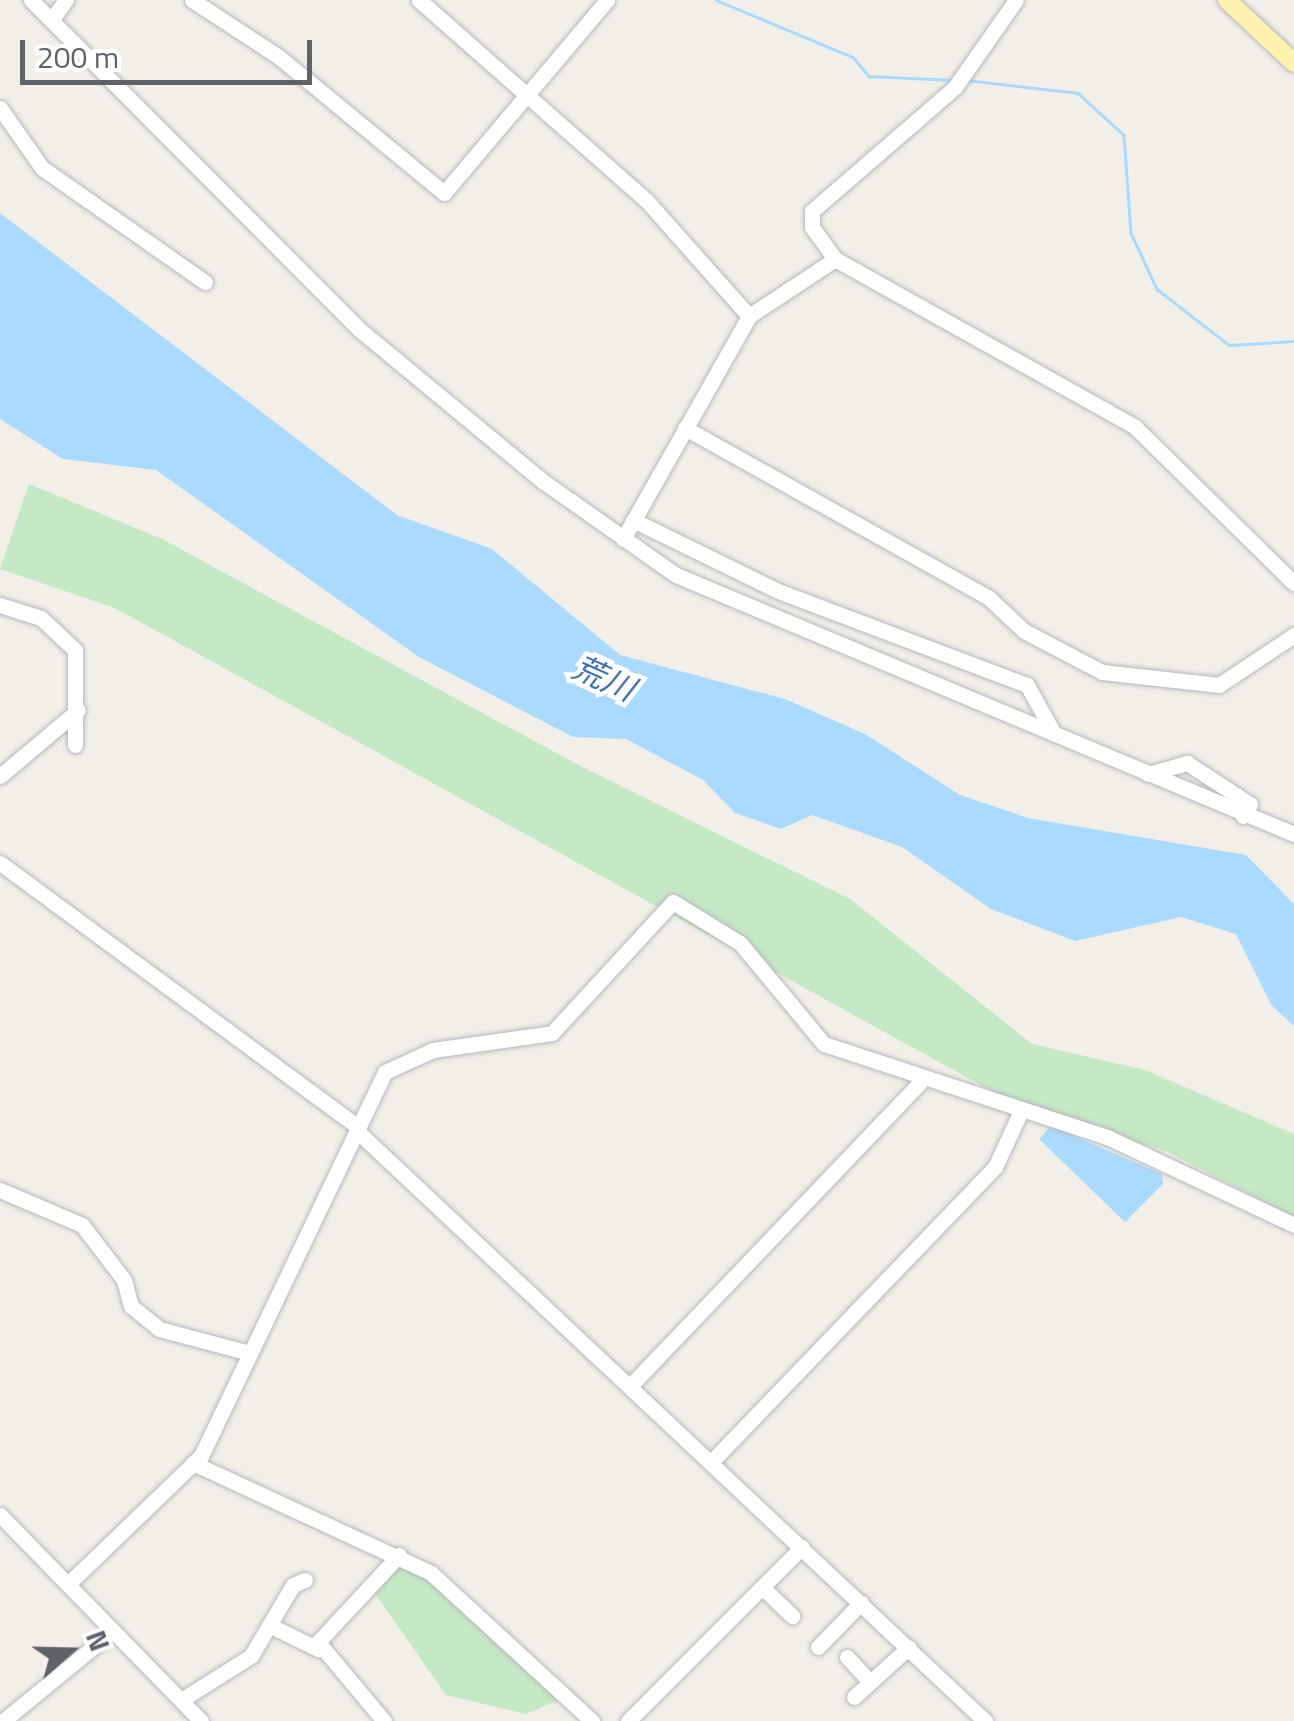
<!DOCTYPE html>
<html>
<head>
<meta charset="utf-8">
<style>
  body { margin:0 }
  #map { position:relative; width:1294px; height:1721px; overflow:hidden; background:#f1efe8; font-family:"Titillium Web","Noto Sans JP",sans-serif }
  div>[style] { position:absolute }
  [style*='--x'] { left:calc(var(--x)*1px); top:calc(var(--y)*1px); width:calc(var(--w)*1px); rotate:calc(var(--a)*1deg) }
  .green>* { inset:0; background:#c5e8c5 }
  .water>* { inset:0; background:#aadaff }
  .stream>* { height:2.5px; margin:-1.25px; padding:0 1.25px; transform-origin:1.25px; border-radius:1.25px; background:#aadaff }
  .roads { filter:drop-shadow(0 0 2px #b5b8bc) drop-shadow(0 0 2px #b5b8bc) }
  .minor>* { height:15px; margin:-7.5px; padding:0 7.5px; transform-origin:7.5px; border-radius:7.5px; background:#fff }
  .major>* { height:18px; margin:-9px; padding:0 9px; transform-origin:9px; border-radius:9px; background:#fff2af }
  span { translate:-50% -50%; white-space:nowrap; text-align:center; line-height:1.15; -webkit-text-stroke:9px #fff; paint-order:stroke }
  .water-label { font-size:32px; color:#4174aa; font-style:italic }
  .north { position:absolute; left:20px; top:1601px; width:100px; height:100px; -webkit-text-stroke:8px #fff; paint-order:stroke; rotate:70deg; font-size:28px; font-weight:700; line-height:40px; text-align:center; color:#5f6368 }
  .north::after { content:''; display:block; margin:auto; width:35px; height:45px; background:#5f6368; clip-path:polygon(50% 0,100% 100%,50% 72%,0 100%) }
  .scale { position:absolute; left:20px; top:40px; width:292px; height:45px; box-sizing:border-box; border:5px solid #5f6368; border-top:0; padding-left:12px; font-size:30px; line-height:35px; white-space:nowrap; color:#5f6368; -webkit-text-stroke:8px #fff; paint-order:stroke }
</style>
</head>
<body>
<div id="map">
  <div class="green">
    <i style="clip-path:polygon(29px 484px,162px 539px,582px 767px,850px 899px,1032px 1044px,1145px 1070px,1294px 1134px,1294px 1217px,1168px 1152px,1008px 1100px,115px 608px,0 569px)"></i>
    <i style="clip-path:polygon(400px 1559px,432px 1576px,561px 1699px,526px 1714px,446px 1695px,372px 1589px)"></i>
  </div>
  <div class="water">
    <i style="clip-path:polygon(0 213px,397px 515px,492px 549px,620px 655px,785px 699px,865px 734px,960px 795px,1028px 818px,1246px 855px,1294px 904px,1294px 1026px,1272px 1006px,1236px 934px,1181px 917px,1075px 941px,991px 909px,902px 847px,812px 815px,781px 829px,735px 813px,703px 780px,626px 739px,573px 737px,419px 657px,156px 470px,63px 459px,0 419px)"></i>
    <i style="clip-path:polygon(1051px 1126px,1162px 1174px,1163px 1184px,1125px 1222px,1039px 1139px)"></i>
  </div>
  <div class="stream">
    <i style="--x:716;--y:0;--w:148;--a:22.6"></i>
    <i style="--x:853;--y:57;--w:25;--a:50"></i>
    <i style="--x:869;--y:76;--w:84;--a:2.7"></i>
    <i style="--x:966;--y:80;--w:113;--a:6.6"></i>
    <i style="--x:1078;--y:93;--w:62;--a:42.4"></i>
    <i style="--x:1124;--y:135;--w:98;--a:85.9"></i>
    <i style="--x:1131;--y:233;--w:62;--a:65.1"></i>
    <i style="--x:1157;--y:289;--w:91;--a:37.9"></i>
    <i style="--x:1229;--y:345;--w:65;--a:-3.5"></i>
  </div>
  <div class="roads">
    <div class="minor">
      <i style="--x:31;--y:0;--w:466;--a:45.1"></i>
      <i style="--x:360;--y:330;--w:239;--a:39.6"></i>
      <i style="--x:544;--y:482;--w:161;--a:35.2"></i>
      <i style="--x:676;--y:575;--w:670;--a:22.74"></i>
      <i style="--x:192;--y:0;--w:104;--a:33.2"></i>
      <i style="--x:279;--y:57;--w:214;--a:39.5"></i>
      <i style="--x:444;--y:193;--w:253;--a:-49.8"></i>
      <i style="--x:419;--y:0;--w:303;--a:41.4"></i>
      <i style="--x:646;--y:200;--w:155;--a:48.4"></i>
      <i style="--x:52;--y:19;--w:24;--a:-54"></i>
      <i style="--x:0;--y:108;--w:73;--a:55"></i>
      <i style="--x:42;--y:168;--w:199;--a:35"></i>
      <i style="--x:835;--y:259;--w:344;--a:29.2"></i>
      <i style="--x:1135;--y:427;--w:223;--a:44.5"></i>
      <i style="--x:685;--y:428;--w:347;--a:29.2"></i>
      <i style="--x:988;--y:597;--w:50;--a:43.4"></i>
      <i style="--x:1024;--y:631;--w:88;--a:27.7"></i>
      <i style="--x:1102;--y:672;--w:118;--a:6.3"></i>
      <i style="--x:1219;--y:685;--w:90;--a:-33.7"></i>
      <i style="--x:633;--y:520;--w:161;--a:26.1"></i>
      <i style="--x:778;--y:591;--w:266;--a:20.7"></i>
      <i style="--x:1027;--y:685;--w:54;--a:61"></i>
      <i style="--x:623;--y:539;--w:256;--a:-60.5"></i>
      <i style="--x:749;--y:316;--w:103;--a:-33.5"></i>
      <i style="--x:835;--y:259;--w:39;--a:-126"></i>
      <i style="--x:812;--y:227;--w:16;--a:-90"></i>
      <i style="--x:812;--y:211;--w:189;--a:-40.9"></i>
      <i style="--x:955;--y:87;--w:106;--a:-55"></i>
      <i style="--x:0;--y:605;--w:43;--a:17.6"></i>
      <i style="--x:41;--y:618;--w:47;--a:43.3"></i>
      <i style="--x:75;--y:650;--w:95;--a:90"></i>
      <i style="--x:1148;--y:774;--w:41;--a:-15.8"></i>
      <i style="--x:1187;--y:763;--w:75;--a:33.1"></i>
      <i style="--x:1250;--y:804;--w:14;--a:120"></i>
      <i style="--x:0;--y:776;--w:102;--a:-40.2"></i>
      <i style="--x:0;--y:863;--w:446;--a:36.4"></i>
      <i style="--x:357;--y:1131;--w:862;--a:43.21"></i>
      <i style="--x:0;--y:1190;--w:89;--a:23.1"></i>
      <i style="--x:82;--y:1225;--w:69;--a:52.6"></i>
      <i style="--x:124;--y:1280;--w:27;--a:75"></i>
      <i style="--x:131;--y:1306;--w:36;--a:39"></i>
      <i style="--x:159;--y:1329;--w:94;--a:14.8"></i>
      <i style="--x:630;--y:1386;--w:422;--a:-46.3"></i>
      <i style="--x:713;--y:1460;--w:407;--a:-46.1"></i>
      <i style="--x:995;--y:1167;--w:62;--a:-65.1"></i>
      <i style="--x:193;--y:1463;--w:262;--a:24.8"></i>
      <i style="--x:431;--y:1573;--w:219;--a:42.6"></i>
      <i style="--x:0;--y:1515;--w:288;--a:45.7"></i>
      <i style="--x:68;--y:1584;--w:185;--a:-43.9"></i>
      <i style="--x:201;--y:1456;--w:426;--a:-64.4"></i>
      <i style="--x:385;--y:1072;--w:53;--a:-24.6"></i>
      <i style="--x:433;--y:1050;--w:120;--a:-8.1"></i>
      <i style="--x:552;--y:1033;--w:178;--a:-47.3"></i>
      <i style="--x:673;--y:902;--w:79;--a:31.5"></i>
      <i style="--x:740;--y:943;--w:131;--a:50.3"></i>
      <i style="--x:824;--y:1044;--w:298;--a:18.2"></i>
      <i style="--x:1107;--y:1137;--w:207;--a:25.2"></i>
      <i style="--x:762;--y:1587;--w:42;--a:44"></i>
      <i style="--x:269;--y:1625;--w:55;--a:26.1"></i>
      <i style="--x:818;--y:1647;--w:62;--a:-45.7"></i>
      <i style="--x:847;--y:1657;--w:34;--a:47"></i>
      <i style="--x:854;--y:1697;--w:74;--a:-42.3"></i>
      <i style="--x:181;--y:1700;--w:83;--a:-32.2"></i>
      <i style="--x:251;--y:1656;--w:82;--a:-59.4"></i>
      <i style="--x:293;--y:1585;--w:13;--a:-23"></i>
      <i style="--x:3;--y:1721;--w:142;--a:-39.3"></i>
      <i style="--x:384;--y:1721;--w:103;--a:-129.9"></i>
      <i style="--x:318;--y:1642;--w:119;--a:-47"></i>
      <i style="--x:628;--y:1721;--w:246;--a:-45"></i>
    </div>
    <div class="major">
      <i style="--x:1227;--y:0;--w:92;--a:43.2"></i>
    </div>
  </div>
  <div class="water-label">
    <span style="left:604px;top:678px;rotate:24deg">荒川</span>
  </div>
  <div class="north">N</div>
  <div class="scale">200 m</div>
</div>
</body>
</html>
